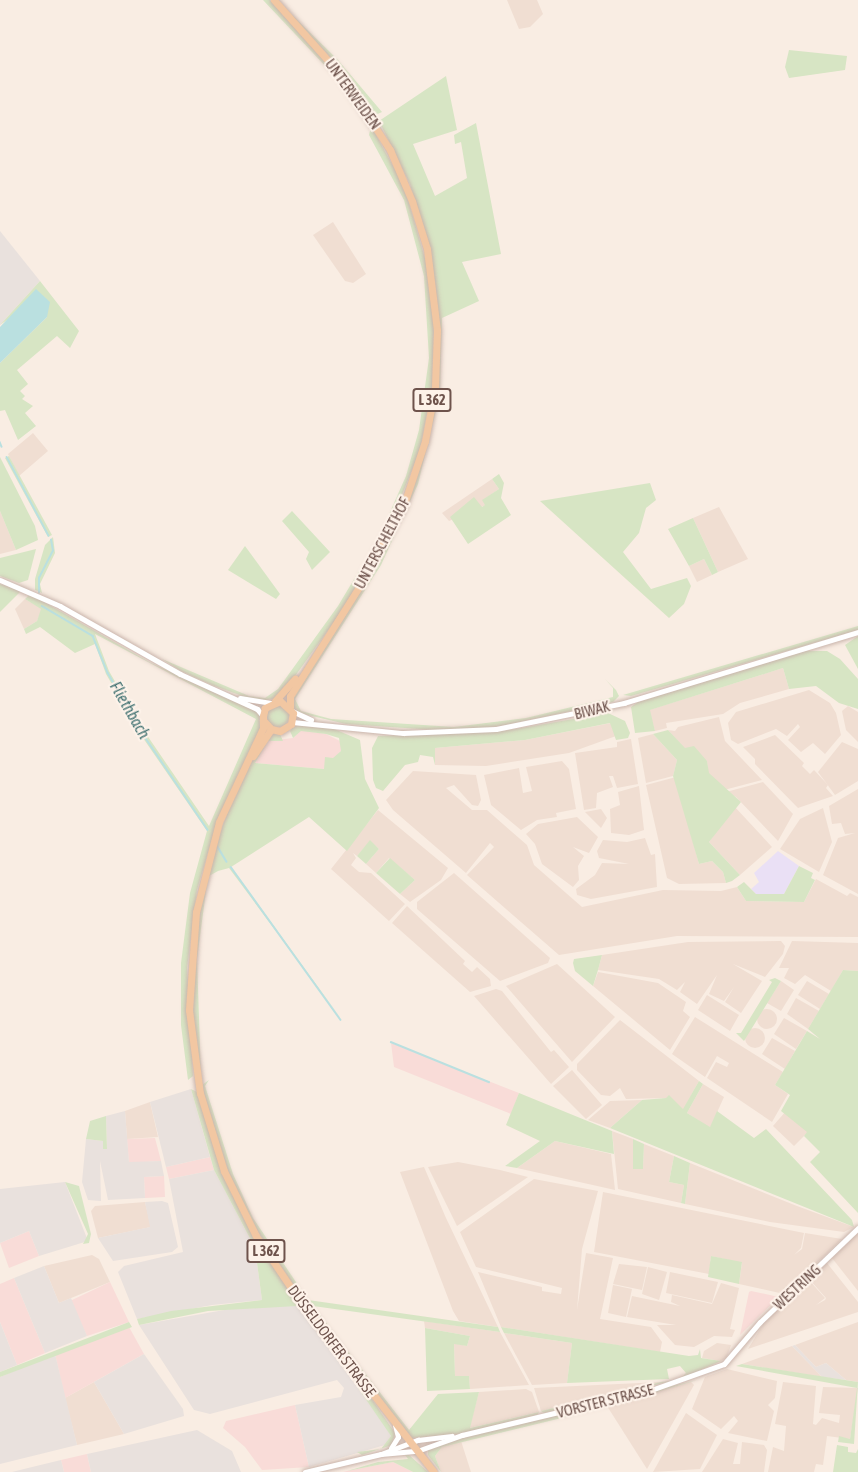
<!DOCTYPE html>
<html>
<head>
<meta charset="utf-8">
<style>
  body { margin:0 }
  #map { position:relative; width:858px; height:1472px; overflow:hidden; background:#f9ede3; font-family:"Asap Condensed",sans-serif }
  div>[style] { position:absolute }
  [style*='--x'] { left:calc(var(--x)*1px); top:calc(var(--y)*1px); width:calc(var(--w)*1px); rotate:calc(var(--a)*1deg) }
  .residential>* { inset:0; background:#f0ded2 }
  .round { border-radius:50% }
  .commercial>* { inset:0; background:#f9dcd8 }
  .industrial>* { inset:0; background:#e9e1dd }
  .education>* { inset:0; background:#eae0f5 }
  .green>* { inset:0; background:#d7e5c4 }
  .water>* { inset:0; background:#bae0e0 }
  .stream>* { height:1.5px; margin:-0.75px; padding:0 0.75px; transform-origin:0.75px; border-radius:0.75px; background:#bae0e0 }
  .roads { filter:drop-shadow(0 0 2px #c9b4ab) drop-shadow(0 0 2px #c9b4ab) }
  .minor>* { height:5px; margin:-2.5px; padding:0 2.5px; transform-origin:2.5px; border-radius:2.5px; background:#fff }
  .major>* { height:7px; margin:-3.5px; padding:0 3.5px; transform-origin:3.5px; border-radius:3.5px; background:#f2c7a2 }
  span { translate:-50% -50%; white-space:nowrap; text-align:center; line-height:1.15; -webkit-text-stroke:4.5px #fdf2e9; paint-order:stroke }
  .shield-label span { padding:2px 4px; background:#fdf2e9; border:2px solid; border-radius:4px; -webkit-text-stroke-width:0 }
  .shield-label { font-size:14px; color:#6e534c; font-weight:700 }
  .street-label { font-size:15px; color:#6e534c }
  .water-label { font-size:16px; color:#427272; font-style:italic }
</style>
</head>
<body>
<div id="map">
  <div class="residential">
    <i style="clip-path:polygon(507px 0,537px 0,543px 14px,530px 27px,519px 29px)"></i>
    <i style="clip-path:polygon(333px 222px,366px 274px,353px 283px,345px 281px,313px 235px)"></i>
    <i style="clip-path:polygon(33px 433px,48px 451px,19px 476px,8px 454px)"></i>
    <i style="clip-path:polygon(492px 479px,499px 489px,483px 500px,486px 505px,449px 521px,442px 513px)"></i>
    <i style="clip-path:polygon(719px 507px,748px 559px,718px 572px,693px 518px)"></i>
    <i style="clip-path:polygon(0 511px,16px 550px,0 554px)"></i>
    <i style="clip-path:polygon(704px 559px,712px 575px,697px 582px,689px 566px)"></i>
    <i style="clip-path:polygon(25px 599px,42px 609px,37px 621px,24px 629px,15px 609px)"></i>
    <i style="clip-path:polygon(783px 668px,789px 689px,740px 703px,723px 714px,666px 723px,667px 728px,655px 731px,649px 710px)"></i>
    <i style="clip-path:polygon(809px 690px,830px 703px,836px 713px,841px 735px,825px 754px,813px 743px,801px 752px,788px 740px,800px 727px,798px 724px,787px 736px,776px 729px,738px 744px,731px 740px,728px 723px,736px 712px)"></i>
    <i style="clip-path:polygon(848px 706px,858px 712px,858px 742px,846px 730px,842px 711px)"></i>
    <i style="clip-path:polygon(719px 717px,725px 741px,762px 780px,724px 790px,708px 773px,707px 761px,685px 749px,668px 730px,675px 731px,678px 727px)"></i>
    <i style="clip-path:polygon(611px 723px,616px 736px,569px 753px,486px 766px,435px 765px,435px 748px,525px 740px)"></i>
    <i style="clip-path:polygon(653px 734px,677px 760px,673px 776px,646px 783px,638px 738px)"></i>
    <i style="clip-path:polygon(775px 735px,804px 763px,802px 766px,810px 774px,814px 770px,828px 785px,826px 788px,833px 796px,798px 808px,755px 764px,755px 759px,743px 747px)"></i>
    <i style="clip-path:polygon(631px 739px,638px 784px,617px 788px,613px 776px,609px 776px,613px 787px,597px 793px,596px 808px,584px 810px,575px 753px,617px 747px,617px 742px)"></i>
    <i style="clip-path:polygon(842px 742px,858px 749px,858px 781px,835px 795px,818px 772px)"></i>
    <i style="clip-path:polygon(562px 761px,569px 769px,576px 809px,556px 813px,557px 817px,537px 820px,521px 830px,491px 805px,484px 775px,519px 768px,523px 793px,532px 791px,526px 767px)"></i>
    <i style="clip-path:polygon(413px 771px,476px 775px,481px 800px,478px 806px,472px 805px,454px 785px,446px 788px,472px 810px,487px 810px,527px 845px,534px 865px,582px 907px,663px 890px,721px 891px,737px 887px,746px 901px,804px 902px,816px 879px,847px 896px,850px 893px,858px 897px,858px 937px,677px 936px,559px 955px,467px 875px,494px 847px,490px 843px,466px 873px,393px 810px,386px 800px)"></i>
    <i style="clip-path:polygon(676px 777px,699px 864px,712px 861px,723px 872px,726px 883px,679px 884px,667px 878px,646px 785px)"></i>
    <i style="clip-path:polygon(763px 782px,793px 814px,778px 841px,736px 797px,726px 792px)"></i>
    <i style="clip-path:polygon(639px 786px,644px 830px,629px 835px,611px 833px,610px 809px,620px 805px,618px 792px)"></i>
    <i style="clip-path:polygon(858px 789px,858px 894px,823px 875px,838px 838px,855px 833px,845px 834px,841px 823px,832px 824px,829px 806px)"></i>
    <i style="clip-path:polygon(734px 806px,772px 847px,740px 875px,709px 842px)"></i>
    <i style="clip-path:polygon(823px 808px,832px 842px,819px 872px,780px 849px,800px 819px)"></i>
    <i style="clip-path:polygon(601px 809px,607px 818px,601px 828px,585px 812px)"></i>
    <i style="clip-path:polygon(378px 810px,448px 868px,441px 880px,410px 902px,400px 894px,415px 880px,389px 858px,376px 873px,366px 864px,379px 849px,370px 841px,357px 856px,353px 853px,356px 858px,351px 865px,359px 872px,371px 873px,405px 904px,389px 921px,331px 869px)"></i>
    <i style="clip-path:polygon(577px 817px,598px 837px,589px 853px,573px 847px,584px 856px,578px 866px,579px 880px,573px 887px,542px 864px,535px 844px,526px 834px,538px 824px)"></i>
    <i style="clip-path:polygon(645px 838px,651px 855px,655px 854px,657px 887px,591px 899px,577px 895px,576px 889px,595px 875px,602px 863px,629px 864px,599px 858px,597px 851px,603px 840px,627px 842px)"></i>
    <i style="clip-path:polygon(454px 873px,550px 958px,548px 963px,500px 981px,417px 909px,417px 902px)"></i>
    <i style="clip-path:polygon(407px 906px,465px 961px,463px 964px,472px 972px,477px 967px,490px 979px,491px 986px,470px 992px,392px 923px)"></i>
    <i style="clip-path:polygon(781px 941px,785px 946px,783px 954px,765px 977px,733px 964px,762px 981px,741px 1013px,725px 1002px,734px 987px,724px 1001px,709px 994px,717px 975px,697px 1004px,680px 992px,685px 982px,677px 990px,659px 979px,598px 970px,602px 955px,688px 942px)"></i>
    <i style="clip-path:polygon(792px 941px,858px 943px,858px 971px,843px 970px,831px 991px,805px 975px,795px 984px,784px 978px,789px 968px,779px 968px)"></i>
    <i style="clip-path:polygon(557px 964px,615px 1017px,572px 1062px,506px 986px)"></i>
    <i style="clip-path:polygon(598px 972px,658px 983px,686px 1002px,683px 1011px,690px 1017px,670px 1050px,593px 986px)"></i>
    <i style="clip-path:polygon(781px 981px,794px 990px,781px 1011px,767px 1003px)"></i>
    <i style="clip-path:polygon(807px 981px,829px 994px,820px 1009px,798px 995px)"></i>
    <i style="clip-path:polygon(496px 989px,502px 991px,551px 1052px,554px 1050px,569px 1067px,551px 1084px,474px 996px)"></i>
    <i style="clip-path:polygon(707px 995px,739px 1015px,730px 1031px,698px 1010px)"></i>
    <i style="clip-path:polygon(796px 998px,819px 1011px,808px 1029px,787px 1014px)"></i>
    <i class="round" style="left:757px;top:1009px;width:20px;height:20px"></i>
    <i style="clip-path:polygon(695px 1017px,783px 1072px,775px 1085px,788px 1094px,772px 1122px,707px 1078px,716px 1062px,727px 1067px,729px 1063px,717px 1056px,705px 1077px,672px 1054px)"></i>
    <i style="clip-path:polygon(784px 1018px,807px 1031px,796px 1049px,774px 1034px)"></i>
    <i style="clip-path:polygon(620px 1020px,699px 1081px,683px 1110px,666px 1098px,626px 1099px,620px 1088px,610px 1096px,601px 1095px,577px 1070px,577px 1064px)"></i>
    <i class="round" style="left:745px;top:1028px;width:20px;height:20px"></i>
    <i style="clip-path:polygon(772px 1038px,795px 1051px,785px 1069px,762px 1054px)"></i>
    <i style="clip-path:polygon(572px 1070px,602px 1105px,586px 1119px,553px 1086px)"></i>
    <i style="clip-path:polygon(703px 1084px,724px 1097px,710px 1128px,687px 1113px)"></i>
    <i style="clip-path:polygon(642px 1100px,610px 1128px,588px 1120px,610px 1101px)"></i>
    <i style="clip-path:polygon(150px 1102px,158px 1137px,127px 1139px,125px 1111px)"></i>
    <i style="clip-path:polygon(786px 1111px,808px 1132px,794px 1146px,773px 1126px)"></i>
    <i style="clip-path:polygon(612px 1131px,633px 1139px,634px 1169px,643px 1169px,644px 1144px,674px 1156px,669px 1182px,684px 1185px,681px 1203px,618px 1189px)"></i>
    <i style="clip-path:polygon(555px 1141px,611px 1154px,615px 1190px,517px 1168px)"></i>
    <i style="clip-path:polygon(458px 1162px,500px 1170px,528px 1177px,457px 1226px,428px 1167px)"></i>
    <i style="clip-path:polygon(690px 1163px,797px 1206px,854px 1227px,844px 1232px,770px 1222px,685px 1204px)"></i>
    <i style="clip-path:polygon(424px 1167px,446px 1218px,498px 1327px,459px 1321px,453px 1311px,400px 1172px)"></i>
    <i style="clip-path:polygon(534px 1179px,598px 1191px,582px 1249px,577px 1310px,586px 1253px,613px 1258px,600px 1319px,651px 1327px,662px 1342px,660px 1352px,501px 1327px,478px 1272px,542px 1287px,542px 1291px,561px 1294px,562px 1288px,476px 1267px,460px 1232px)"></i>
    <i style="clip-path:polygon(603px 1192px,804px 1233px,801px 1248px,794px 1255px,802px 1249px,805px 1233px,842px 1239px,784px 1294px,739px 1284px,742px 1263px,711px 1256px,709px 1274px,594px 1252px)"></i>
    <i style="clip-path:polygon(145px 1202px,151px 1227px,98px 1238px,91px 1211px,95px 1206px)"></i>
    <i style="clip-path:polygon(858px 1233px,858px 1291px,832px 1258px)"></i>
    <i style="clip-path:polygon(92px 1255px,99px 1259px,110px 1282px,59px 1303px,44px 1266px)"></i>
    <i style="clip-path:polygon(827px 1263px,858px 1302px,858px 1312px,748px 1349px,765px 1321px,809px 1280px,825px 1298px,816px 1305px,825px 1300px,826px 1298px,810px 1280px)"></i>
    <i style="clip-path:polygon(619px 1264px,647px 1267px,642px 1290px,613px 1284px)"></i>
    <i style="clip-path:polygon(648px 1267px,667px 1272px,659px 1300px,642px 1294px)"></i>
    <i style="clip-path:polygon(670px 1272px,718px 1282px,712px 1303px,666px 1293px)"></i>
    <i style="clip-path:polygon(721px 1283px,739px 1288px,730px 1329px,735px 1330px,732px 1337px,714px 1336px,694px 1347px,675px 1345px,657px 1325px,676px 1325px,627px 1317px,632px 1296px,680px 1306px,671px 1302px,672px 1295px,712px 1304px)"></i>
    <i style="clip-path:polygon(613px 1285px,632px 1289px,626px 1317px,608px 1313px)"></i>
    <i style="clip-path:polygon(424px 1321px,500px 1332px,529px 1385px,470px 1389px,469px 1376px,455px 1376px,454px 1343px,467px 1346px,470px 1336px,425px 1328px)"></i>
    <i style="clip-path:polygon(858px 1322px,858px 1382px,846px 1380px,826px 1363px,816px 1367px,795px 1345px)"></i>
    <i style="clip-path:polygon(504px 1333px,572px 1343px,567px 1383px,532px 1385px)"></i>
    <i style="clip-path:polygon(717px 1343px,731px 1345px,727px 1357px,721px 1361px,702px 1358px,704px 1351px)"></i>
    <i style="clip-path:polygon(792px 1346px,822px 1377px,742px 1364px)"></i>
    <i style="clip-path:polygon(727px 1369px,777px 1381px,775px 1398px,768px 1405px,774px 1411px,767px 1441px,728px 1433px,738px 1421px,734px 1416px,721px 1429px,692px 1409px,705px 1377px)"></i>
    <i style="clip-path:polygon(94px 1382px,124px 1434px,77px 1445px,65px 1398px)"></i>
    <i style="clip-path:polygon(661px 1382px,541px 1411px,534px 1388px)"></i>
    <i style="clip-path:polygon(691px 1382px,694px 1385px,647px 1469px,607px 1406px)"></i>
    <i style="clip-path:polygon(783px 1382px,816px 1386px,813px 1424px,816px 1425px,822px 1418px,839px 1423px,840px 1415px,819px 1413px,823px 1387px,858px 1388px,850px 1439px,827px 1436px,823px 1465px,816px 1464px,814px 1472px,768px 1472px,773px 1447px,784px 1451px,786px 1426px,775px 1424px)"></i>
    <i style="clip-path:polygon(526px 1389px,532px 1392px,539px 1412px,469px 1428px,479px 1392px)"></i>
    <i style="clip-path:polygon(686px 1413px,717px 1435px,700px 1469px,653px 1472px)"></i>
    <i style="clip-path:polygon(723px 1439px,738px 1443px,733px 1464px,740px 1464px,742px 1442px,764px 1445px,767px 1450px,764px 1472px,702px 1472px)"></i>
    <i style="clip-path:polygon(461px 1441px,471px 1472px,441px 1472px,435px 1456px,442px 1447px)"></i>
  </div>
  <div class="commercial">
    <i style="clip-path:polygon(301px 730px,326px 734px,342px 742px,341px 751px,324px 769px,255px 763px,268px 741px,293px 738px)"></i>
    <i style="clip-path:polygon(391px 1043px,519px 1093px,511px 1114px,394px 1067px)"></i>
    <i style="clip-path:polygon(155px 1138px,161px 1161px,129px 1163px,127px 1139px)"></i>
    <i style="clip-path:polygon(210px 1157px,214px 1170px,169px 1179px,166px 1167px)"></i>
    <i style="clip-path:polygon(164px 1176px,165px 1197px,145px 1198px,144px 1177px)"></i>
    <i style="clip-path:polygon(29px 1231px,39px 1256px,9px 1268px,0 1243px)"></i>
    <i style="clip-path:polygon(14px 1278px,45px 1353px,17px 1365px,0 1322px,0 1284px)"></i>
    <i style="clip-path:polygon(110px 1282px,129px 1322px,87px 1336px,70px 1301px)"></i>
    <i style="clip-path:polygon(751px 1291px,779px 1297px,740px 1335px,749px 1292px)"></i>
    <i style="clip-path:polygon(129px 1327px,144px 1354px,65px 1398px,55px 1354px)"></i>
    <i style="clip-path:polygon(295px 1405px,309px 1467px,262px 1470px,245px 1447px,223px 1428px,226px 1421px)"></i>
    <i style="clip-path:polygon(87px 1454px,91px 1472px,64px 1472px,61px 1460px)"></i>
    <i style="clip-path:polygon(393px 1462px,413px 1472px,343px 1472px,347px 1471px)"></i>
  </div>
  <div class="industrial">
    <i style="clip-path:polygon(0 231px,40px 281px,0 325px)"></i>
    <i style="clip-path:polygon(191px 1089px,210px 1157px,166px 1167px,150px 1102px)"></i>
    <i style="clip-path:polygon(125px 1111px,129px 1162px,161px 1161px,164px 1176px,144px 1177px,145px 1198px,108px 1200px,100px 1161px,101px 1201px,88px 1200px,82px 1182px,86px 1139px,103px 1141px,107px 1149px,106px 1116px)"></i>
    <i style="clip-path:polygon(214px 1170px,255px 1248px,262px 1300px,212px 1305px,137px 1319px,118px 1272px,124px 1266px,183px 1252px,169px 1179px)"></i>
    <i style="clip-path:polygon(65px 1182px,88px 1241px,39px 1256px,29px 1231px,0 1243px,0 1189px)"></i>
    <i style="clip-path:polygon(162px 1201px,168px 1203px,178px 1247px,172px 1252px,113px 1261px,98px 1238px,150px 1227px,145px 1202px)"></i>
    <i style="clip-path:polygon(44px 1266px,59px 1303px,71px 1298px,87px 1336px,45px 1353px,14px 1278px)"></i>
    <i style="clip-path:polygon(247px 1306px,297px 1306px,383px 1422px,391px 1436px,385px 1445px,309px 1467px,295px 1405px,341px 1397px,344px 1388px,337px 1380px,210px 1414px,194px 1410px,139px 1325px)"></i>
    <i style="clip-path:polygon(0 1322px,17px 1365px,0 1372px)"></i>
    <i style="clip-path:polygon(795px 1345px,816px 1367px,826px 1363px,846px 1380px,822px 1377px,792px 1346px)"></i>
    <i style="clip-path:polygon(55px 1354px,77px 1445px,0 1464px,0 1377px)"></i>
    <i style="clip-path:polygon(144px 1354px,183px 1409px,184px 1416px,124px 1434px,94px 1382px)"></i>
    <i style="clip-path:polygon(197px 1430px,232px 1451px,241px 1472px,91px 1472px,87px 1454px)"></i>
    <i style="clip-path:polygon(61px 1460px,64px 1472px,12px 1472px,28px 1468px)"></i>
  </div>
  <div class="education">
    <i style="clip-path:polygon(778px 851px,799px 866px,784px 894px,756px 894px,751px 889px,759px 882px,754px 873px)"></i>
  </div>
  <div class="green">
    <i style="clip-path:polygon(263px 0,270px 0,333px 69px,368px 119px,366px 122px,329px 70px)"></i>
    <i style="clip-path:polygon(277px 0,338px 60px,382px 112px,373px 116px,355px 84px)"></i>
    <i style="clip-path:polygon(789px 50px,847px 56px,845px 70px,789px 78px,785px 67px)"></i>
    <i style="clip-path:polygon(446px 76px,457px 130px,413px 144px,435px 196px,467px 178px,461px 142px,455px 144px,454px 135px,476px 123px,501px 254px,462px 262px,479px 301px,442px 318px,440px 394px,418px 484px,381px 565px,295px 699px,301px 711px,331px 719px,454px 727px,526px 718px,613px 697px,613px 688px,605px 679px,616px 690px,619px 696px,613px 702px,501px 726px,449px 731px,346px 724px,295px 712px,291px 699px,377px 563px,406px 504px,422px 462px,437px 392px,439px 320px,430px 252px,410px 184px,379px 121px)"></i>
    <i style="clip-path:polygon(371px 126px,404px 186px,428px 269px,434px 323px,432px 386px,420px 450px,382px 544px,339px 615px,280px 697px,259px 702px,212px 685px,181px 671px,162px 659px,249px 696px,265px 698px,278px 689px,338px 606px,378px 539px,406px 476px,419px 430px,429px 358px,424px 276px,404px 200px,369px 135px)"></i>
    <i style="clip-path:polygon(40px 281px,79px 331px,70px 348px,57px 336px,17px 370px,28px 384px,20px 391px,25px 396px,22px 399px,33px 406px,25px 413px,36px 426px,18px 440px,5px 410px,0 411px,0 363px,47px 317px,7px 320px,0 325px)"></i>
    <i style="clip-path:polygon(9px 456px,52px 535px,48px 537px,5px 458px)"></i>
    <i style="clip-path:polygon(0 457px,35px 526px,38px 540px,16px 550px,0 511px)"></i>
    <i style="clip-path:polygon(499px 474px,504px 483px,501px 498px,511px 515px,468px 544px,450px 517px,474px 497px,482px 507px,485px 505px,482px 500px,499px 489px,492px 479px)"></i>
    <i style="clip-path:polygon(650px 483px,656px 500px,646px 508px,639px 533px,623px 552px,651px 589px,687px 578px,691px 586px,684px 604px,669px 618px,540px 501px)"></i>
    <i style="clip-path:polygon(292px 511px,330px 552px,312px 570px,306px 559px,309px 552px,282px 521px)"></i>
    <i style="clip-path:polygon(693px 518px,718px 572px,712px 575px,704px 559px,689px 566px,668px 529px)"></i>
    <i style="clip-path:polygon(53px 537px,55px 553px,40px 584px,42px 593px,35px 590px,35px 579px,45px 545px)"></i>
    <i style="clip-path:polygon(245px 546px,280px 594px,276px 599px,228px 570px)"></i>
    <i style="clip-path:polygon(36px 549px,28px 580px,19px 583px,0 576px,0 558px)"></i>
    <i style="clip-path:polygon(0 584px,21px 591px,0 612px)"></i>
    <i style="clip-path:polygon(evenodd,30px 594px,151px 663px,259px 712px,260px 730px,217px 822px,197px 890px,187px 968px,193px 1076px,188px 1080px,181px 1025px,181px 963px,190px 893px,207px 831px,143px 738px,106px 674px,95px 644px,75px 653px,40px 627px,26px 634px,24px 629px,37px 621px,41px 609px,25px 599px,30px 594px,95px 634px,256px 719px,209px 826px,140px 725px,109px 671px,95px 634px)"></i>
    <i style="clip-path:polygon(858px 626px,858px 630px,793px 649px,631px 696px,623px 695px)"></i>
    <i style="clip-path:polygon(858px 636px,858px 669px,845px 645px)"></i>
    <i style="clip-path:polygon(805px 651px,827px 651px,840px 659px,858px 679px,858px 709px,839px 703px,816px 686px,789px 689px,783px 668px,650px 710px,655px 731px,635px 733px,631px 707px,638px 702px)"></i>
    <i class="round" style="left:267px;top:705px;width:22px;height:22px"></i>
    <i style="clip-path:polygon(608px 713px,625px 721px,630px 733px,628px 738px,616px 740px,610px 723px,525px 740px,435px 748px,435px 765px,433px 757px,420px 755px,418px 762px,405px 765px,383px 791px,376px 788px,373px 780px,372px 748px,378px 736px,503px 731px)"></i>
    <i style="clip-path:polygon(295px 724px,332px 728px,360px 740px,365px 779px,379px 808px,347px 851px,309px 817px,231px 867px,342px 1020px,229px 868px,218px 871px,209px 876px,206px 891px,197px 959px,201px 1077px,193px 1013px,198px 913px,216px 845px,236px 789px,264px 739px,272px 733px,280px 734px,283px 741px,268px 741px,255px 763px,324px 769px,325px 757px,333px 758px,341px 751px,339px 738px,326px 734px,301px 731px,293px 738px,290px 731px)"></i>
    <i style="clip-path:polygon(668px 730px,685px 748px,694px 746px,707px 761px,709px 773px,741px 802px,709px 842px,740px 875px,732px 881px,726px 883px,723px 872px,712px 861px,699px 864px,673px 776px,677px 760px,653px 734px)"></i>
    <i style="clip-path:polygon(370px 840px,379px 849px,366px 864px,357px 856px)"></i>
    <i style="clip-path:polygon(390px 858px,415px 880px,400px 894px,376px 873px)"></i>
    <i style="clip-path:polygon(799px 866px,813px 873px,811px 878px,815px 880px,804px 902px,746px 901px,737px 887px,744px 882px,756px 894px,784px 894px)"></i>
    <i style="clip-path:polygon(602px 955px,598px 970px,593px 986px,575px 971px,573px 963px,574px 959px)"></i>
    <i style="clip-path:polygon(843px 970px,858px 971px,858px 1213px,810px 1162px,820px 1152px,804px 1136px,807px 1132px,781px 1111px,790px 1095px,775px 1085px,807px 1031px,820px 1039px,808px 1029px)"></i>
    <i style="clip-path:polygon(775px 978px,781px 981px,744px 1041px,736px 1033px,741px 1033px,772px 982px,769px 980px)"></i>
    <i style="clip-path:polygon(209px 1080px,205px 1086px,233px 1174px,253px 1218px,308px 1300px,498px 1327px,500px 1332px,313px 1306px,409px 1430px,438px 1394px,479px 1392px,470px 1428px,539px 1412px,537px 1415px,458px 1434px,412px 1438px,294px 1287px,250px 1219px,226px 1167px,202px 1092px,202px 1085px)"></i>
    <i style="clip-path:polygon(699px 1081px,703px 1084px,687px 1113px,710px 1127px,717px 1111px,754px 1138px,766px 1129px,852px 1220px,854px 1227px,610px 1128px,642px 1100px,666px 1098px,669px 1095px,683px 1109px)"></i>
    <i style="clip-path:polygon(191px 1089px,197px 1092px,222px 1171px,297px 1306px,208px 1311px,139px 1325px,137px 1319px,171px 1311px,262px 1300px,255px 1248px,214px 1170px)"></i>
    <i style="clip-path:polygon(519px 1093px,612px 1131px,614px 1154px,555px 1141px,517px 1168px,505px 1166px,540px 1141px,506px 1125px)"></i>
    <i style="clip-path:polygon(106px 1116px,107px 1149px,103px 1149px,103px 1141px,86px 1139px,90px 1121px)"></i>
    <i style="clip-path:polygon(633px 1139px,644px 1144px,643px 1169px,633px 1169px)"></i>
    <i style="clip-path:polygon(674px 1156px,690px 1163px,685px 1204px,681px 1203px,684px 1185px,669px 1182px)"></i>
    <i style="clip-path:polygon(65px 1182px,79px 1186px,91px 1234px,89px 1243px,83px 1244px,88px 1234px)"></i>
    <i style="clip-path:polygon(711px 1256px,742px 1262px,739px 1284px,708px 1277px)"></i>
    <i style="clip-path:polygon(129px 1322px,132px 1327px,0 1377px,0 1372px)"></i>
    <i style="clip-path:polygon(501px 1327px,689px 1356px,698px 1355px,700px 1349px,701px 1358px,721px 1361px,680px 1379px,686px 1373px,680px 1366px,667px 1369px,669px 1379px,567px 1383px,572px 1343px,504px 1333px)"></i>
    <i style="clip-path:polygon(425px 1328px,470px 1336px,467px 1346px,454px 1344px,455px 1376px,469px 1376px,470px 1389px,427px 1391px)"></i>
    <i style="clip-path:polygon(742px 1364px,858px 1382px,854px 1444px,838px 1442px,839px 1436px,850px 1439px,857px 1388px,736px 1366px)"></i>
    <i style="clip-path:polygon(697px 1380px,607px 1407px,442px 1447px,435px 1456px,441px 1472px,428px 1455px,428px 1448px,444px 1442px)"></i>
    <i style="clip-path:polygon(671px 1381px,544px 1413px,541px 1411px,661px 1382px)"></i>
    <i style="clip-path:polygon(360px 1382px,395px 1433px,392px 1445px,362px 1455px,357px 1452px,381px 1449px,391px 1436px,356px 1385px)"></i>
    <i style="clip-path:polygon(837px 1445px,848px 1447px,848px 1452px,856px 1453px,858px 1449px,858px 1472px,833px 1472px)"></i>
    <i style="clip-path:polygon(408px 1454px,428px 1472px,413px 1472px,393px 1462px,347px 1471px,378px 1462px,408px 1459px,405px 1455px)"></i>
  </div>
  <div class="water">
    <i style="clip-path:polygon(36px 289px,50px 302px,47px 317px,0 363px,0 327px)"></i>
  </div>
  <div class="stream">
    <i style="--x:0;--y:442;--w:5;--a:68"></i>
    <i style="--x:7;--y:457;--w:89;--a:62"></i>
    <i style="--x:39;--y:593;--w:15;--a:-90"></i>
    <i style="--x:39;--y:578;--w:30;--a:-63"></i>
    <i style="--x:53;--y:551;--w:11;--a:-100"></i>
    <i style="--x:42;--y:606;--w:59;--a:30.5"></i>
    <i style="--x:93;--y:636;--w:40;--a:68"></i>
    <i style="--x:108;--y:673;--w:74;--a:60"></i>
    <i style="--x:145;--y:737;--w:112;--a:55.9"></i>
    <i style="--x:218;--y:847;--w:17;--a:59"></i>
    <i style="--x:231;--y:867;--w:188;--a:54.3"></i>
    <i style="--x:391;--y:1042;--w:106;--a:22.2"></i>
  </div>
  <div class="roads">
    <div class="minor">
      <i style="--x:0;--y:580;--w:65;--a:23.4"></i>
      <i style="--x:60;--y:606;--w:138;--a:29.5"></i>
      <i style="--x:180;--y:674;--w:85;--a:24.4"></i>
      <i style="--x:257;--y:709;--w:9;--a:49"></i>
      <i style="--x:240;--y:698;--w:31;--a:9"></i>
      <i style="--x:292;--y:711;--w:21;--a:25"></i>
      <i style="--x:292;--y:722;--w:112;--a:5.7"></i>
      <i style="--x:403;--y:733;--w:93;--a:-2.5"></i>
      <i style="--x:496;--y:729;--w:131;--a:-11.5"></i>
      <i style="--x:624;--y:703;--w:245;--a:-16.9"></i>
      <i style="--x:391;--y:1448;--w:13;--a:-58"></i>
      <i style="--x:398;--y:1437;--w:12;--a:-104"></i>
      <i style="--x:381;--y:1454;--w:36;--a:-5"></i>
      <i style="--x:417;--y:1451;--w:48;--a:-19.6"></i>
      <i style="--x:462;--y:1435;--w:194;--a:-13.4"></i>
      <i style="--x:651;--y:1390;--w:77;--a:-19.6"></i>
      <i style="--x:724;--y:1364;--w:55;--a:-49.4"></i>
      <i style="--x:760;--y:1322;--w:136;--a:-43.8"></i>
      <i style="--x:305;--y:1472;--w:78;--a:-13.3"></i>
      <i style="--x:381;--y:1454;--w:40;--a:-21"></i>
      <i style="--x:418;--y:1440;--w:34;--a:-7"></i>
    </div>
    <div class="major">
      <i style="--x:274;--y:0;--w:101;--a:48.2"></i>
      <i style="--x:341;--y:75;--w:90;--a:56.8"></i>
      <i style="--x:390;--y:150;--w:56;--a:66.7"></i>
      <i style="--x:412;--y:201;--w:50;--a:72.6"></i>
      <i style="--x:427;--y:249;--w:82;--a:83"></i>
      <i style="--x:437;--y:330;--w:58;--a:92"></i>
      <i style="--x:435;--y:388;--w:54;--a:100.7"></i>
      <i style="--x:425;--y:441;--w:66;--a:108.4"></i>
      <i style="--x:404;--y:504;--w:94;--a:118.5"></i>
      <i style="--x:359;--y:587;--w:129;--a:122.3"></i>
      <i style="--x:290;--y:696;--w:11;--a:90"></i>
      <i style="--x:275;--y:701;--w:30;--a:-48"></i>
      <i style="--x:263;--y:720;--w:12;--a:48"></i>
      <i style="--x:271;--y:729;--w:9;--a:13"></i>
      <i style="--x:280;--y:731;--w:13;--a:-32"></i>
      <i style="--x:291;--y:724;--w:11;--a:-80"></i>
      <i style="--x:293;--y:713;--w:18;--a:-137"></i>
      <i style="--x:280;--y:701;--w:17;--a:155"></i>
      <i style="--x:265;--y:708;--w:8;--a:104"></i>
      <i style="--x:263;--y:716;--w:12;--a:90"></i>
      <i style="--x:263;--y:728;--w:104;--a:115.1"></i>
      <i style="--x:219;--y:822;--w:93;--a:104.3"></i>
      <i style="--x:196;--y:912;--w:98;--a:94.1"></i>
      <i style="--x:189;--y:1010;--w:84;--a:82.5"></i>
      <i style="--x:200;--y:1093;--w:82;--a:72.9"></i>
      <i style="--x:224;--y:1171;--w:72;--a:63.8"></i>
      <i style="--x:256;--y:1236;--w:71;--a:55.9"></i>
      <i style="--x:296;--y:1295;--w:224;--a:52.1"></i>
      <i style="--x:253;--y:756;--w:32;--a:-56"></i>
    </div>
  </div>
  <div class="shield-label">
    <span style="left:432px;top:400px">L 362</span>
    <span style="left:266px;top:1251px">L 362</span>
  </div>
  <div class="street-label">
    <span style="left:353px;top:94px;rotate:54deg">UNTERWEIDEN</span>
    <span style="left:382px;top:543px;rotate:-62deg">UNTERSCHELTHOF</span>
    <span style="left:592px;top:710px;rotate:-14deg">BIWAK</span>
    <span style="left:797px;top:1287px;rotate:-43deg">WESTRING</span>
    <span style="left:332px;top:1341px;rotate:53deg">DÜSSELDORFER STRASSE</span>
    <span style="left:605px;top:1401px;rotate:-14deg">VORSTER STRASSE</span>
  </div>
  <div class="water-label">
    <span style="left:130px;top:710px;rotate:60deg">Fliethbach</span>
  </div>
</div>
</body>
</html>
